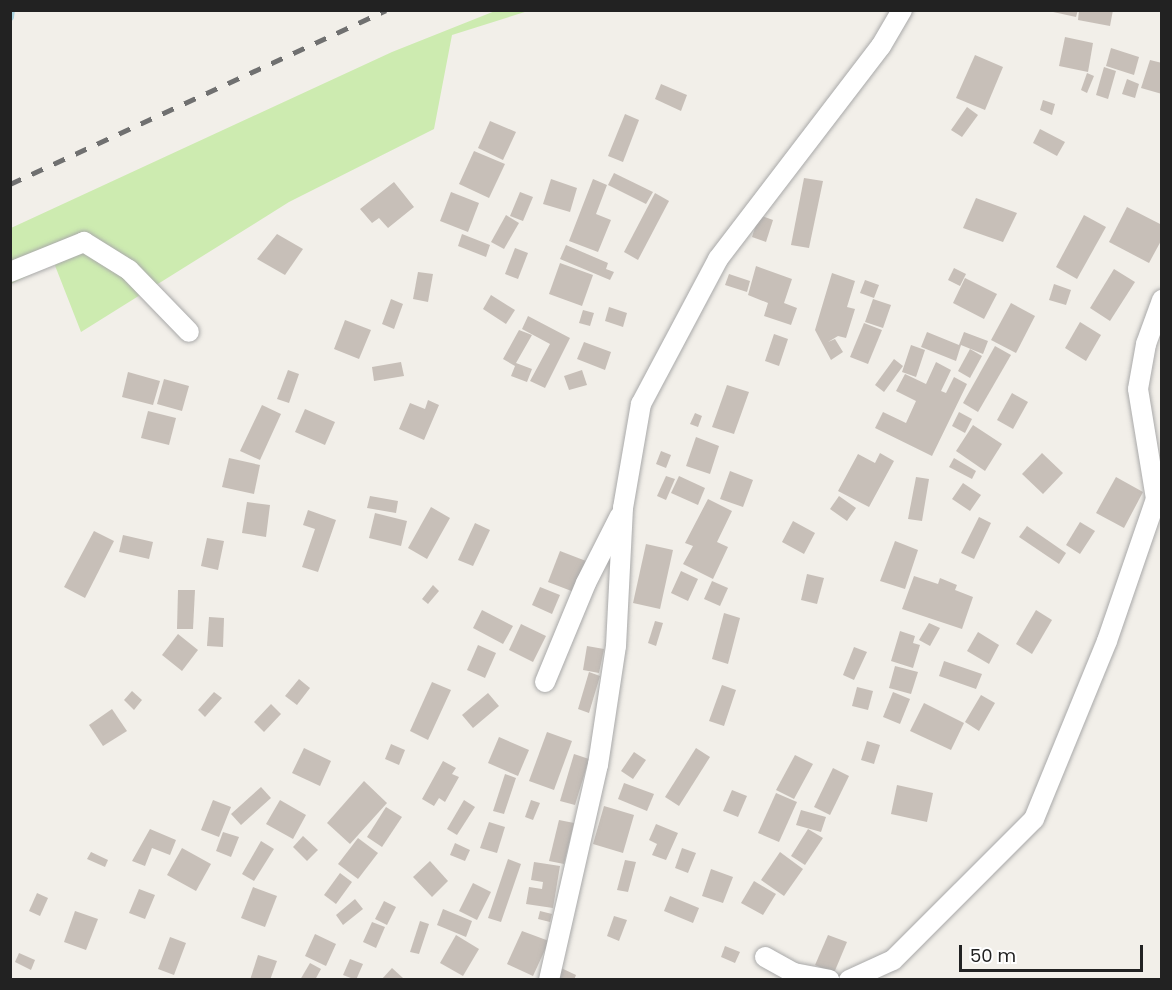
<!DOCTYPE html>
<html>
<head>
<meta charset="utf-8">
<style>
  body { margin:0 }
  #map { position:relative; width:1172px; height:990px; overflow:hidden; background:#f2efe9; font-family:Poppins,sans-serif }
  div>[style] { position:absolute }
  [style*='--x'] { left:calc(var(--x)*1px); top:calc(var(--y)*1px); width:calc(var(--w)*1px); rotate:calc(var(--a)*1deg) }
  .grass>* { inset:0; background:#cdebb0 }
  .stream>* { height:8px; margin:-4px; padding:0 4px; transform-origin:4px; border-radius:4px; background:#aad3df }
  .building>* { inset:0; background:#c7bfb8 }
  .roads { filter:drop-shadow(0 0 2px #a9a9a9) drop-shadow(0 0 2px #a9a9a9) }
  .minor>* { height:20px; margin:-10px; padding:0 10px; transform-origin:10px; border-radius:10px; background:#fff }
  .rail>* { height:4.5px; margin-top:-2.25px; transform-origin:0; background:repeating-linear-gradient(90deg,#707070 0 12px,transparent 0 24px) }
  span { translate:-50% -50%; white-space:nowrap; text-align:center; line-height:1.15; -webkit-text-stroke:6px #fff; paint-order:stroke }
  .frame { position:absolute; inset:0; border:12px solid #222; pointer-events:none }
  .scale { position:absolute; left:959px; top:945px; width:184px; height:27px; box-sizing:border-box; border:3px solid #222; border-top:0; padding-left:8px; font-size:18px; line-height:21px; white-space:nowrap; color:#222; -webkit-text-stroke:4px #fff; paint-order:stroke }
</style>
</head>
<body>
<div id="map">
  <div class="grass">
    <i style="clip-path:polygon(495px 11px,528px 11px,452px 35px,434px 129px,289px 202px,81px 332px,54px 263px,11px 284px,11px 228px,392px 52px)"></i>
  </div>
  <div class="stream">
    <i style="--x:10;--y:17;--w:7;--a:-82"></i>
  </div>
  <div class="building">
    <i style="clip-path:polygon(1044px 10px,1078px 10px,1076px 17px)"></i>
    <i style="clip-path:polygon(1079px 10px,1113px 10px,1110px 26px,1078px 20px)"></i>
    <i style="clip-path:polygon(1065px 37px,1093px 43px,1088px 72px,1059px 66px)"></i>
    <i style="clip-path:polygon(1111px 48px,1139px 57px,1134px 75px,1106px 66px)"></i>
    <i style="clip-path:polygon(975px 55px,1003px 67px,985px 110px,956px 98px)"></i>
    <i style="clip-path:polygon(1150px 60px,1162px 63px,1162px 94px,1141px 88px)"></i>
    <i style="clip-path:polygon(1104px 67px,1116px 71px,1108px 99px,1096px 95px)"></i>
    <i style="clip-path:polygon(1087px 73px,1094px 76px,1087px 93px,1081px 90px)"></i>
    <i style="clip-path:polygon(1127px 79px,1139px 84px,1135px 98px,1122px 94px)"></i>
    <i style="clip-path:polygon(661px 84px,687px 95px,681px 111px,655px 99px)"></i>
    <i style="clip-path:polygon(1043px 100px,1055px 104px,1052px 115px,1040px 110px)"></i>
    <i style="clip-path:polygon(967px 107px,978px 115px,962px 137px,951px 130px)"></i>
    <i style="clip-path:polygon(625px 114px,639px 120px,623px 162px,608px 156px)"></i>
    <i style="clip-path:polygon(490px 121px,516px 132px,503px 160px,478px 148px)"></i>
    <i style="clip-path:polygon(1040px 129px,1065px 142px,1057px 156px,1033px 143px)"></i>
    <i style="clip-path:polygon(474px 151px,505px 164px,489px 198px,459px 184px)"></i>
    <i style="clip-path:polygon(614px 173px,653px 192px,646px 204px,608px 185px)"></i>
    <i style="clip-path:polygon(804px 178px,823px 181px,809px 248px,791px 245px)"></i>
    <i style="clip-path:polygon(551px 179px,577px 188px,570px 212px,543px 204px)"></i>
    <i style="clip-path:polygon(593px 179px,607px 185px,596px 214px,611px 220px,598px 252px,569px 241px)"></i>
    <i style="clip-path:polygon(394px 182px,414px 207px,388px 228px,379px 218px,372px 223px,360px 209px)"></i>
    <i style="clip-path:polygon(451px 192px,479px 203px,468px 232px,440px 221px)"></i>
    <i style="clip-path:polygon(520px 192px,533px 197px,523px 221px,510px 216px)"></i>
    <i style="clip-path:polygon(655px 193px,669px 201px,638px 260px,624px 252px)"></i>
    <i style="clip-path:polygon(976px 198px,1017px 213px,1003px 242px,963px 228px)"></i>
    <i style="clip-path:polygon(1127px 207px,1162px 225px,1162px 239px,1149px 263px,1109px 242px)"></i>
    <i style="clip-path:polygon(506px 215px,519px 223px,504px 249px,491px 242px)"></i>
    <i style="clip-path:polygon(759px 215px,773px 220px,766px 242px,752px 237px)"></i>
    <i style="clip-path:polygon(1084px 215px,1106px 227px,1077px 279px,1056px 267px)"></i>
    <i style="clip-path:polygon(277px 234px,303px 249px,285px 275px,257px 259px)"></i>
    <i style="clip-path:polygon(462px 234px,490px 245px,486px 257px,458px 246px)"></i>
    <i style="clip-path:polygon(566px 245px,608px 263px,606px 269px,614px 272px,610px 280px,560px 259px)"></i>
    <i style="clip-path:polygon(515px 248px,528px 253px,518px 279px,505px 274px)"></i>
    <i style="clip-path:polygon(560px 263px,593px 275px,582px 306px,549px 294px)"></i>
    <i style="clip-path:polygon(756px 266px,792px 279px,784px 303px,797px 308px,791px 325px,764px 316px,768px 303px,748px 295px)"></i>
    <i style="clip-path:polygon(954px 268px,966px 274px,960px 286px,948px 280px)"></i>
    <i style="clip-path:polygon(1114px 269px,1135px 282px,1110px 321px,1090px 308px)"></i>
    <i style="clip-path:polygon(418px 272px,433px 274px,428px 302px,413px 299px)"></i>
    <i style="clip-path:polygon(832px 273px,855px 281px,847px 307px,855px 309px,846px 338px,838px 336px,828px 342px,835px 339px,843px 352px,831px 360px,815px 330px)"></i>
    <i style="clip-path:polygon(729px 274px,750px 281px,747px 292px,725px 285px)"></i>
    <i style="clip-path:polygon(965px 278px,997px 294px,984px 319px,953px 303px)"></i>
    <i style="clip-path:polygon(865px 280px,879px 285px,874px 298px,860px 293px)"></i>
    <i style="clip-path:polygon(1054px 284px,1071px 290px,1066px 305px,1049px 300px)"></i>
    <i style="clip-path:polygon(491px 295px,515px 310px,506px 324px,483px 309px)"></i>
    <i style="clip-path:polygon(391px 299px,403px 304px,394px 329px,382px 324px)"></i>
    <i style="clip-path:polygon(873px 299px,891px 305px,883px 328px,865px 322px)"></i>
    <i style="clip-path:polygon(1011px 303px,1035px 316px,1016px 353px,991px 340px)"></i>
    <i style="clip-path:polygon(609px 307px,627px 313px,623px 327px,605px 321px)"></i>
    <i style="clip-path:polygon(583px 310px,594px 313px,590px 326px,579px 323px)"></i>
    <i style="clip-path:polygon(528px 316px,570px 338px,545px 388px,530px 381px,550px 344px,522px 329px)"></i>
    <i style="clip-path:polygon(345px 320px,371px 330px,359px 359px,334px 349px)"></i>
    <i style="clip-path:polygon(1080px 322px,1101px 335px,1086px 361px,1065px 348px)"></i>
    <i style="clip-path:polygon(864px 323px,882px 330px,868px 364px,850px 357px)"></i>
    <i style="clip-path:polygon(519px 330px,532px 335px,516px 363px,532px 369px,527px 382px,511px 376px,515px 366px,503px 359px)"></i>
    <i style="clip-path:polygon(927px 332px,959px 345px,964px 332px,988px 341px,983px 354px,961px 345px,956px 361px,921px 347px)"></i>
    <i style="clip-path:polygon(774px 334px,788px 339px,779px 366px,765px 361px)"></i>
    <i style="clip-path:polygon(584px 342px,611px 352px,605px 370px,577px 359px)"></i>
    <i style="clip-path:polygon(911px 345px,925px 350px,916px 377px,902px 372px)"></i>
    <i style="clip-path:polygon(995px 346px,1011px 355px,978px 412px,963px 403px)"></i>
    <i style="clip-path:polygon(970px 349px,982px 356px,970px 378px,958px 371px)"></i>
    <i style="clip-path:polygon(894px 359px,903px 366px,884px 392px,875px 385px)"></i>
    <i style="clip-path:polygon(401px 362px,404px 376px,374px 381px,372px 367px)"></i>
    <i style="clip-path:polygon(936px 362px,951px 370px,941px 391px,946px 393px,954px 377px,967px 384px,932px 456px,875px 428px,883px 412px,906px 423px,916px 401px,896px 391px,905px 374px,926px 384px)"></i>
    <i style="clip-path:polygon(288px 370px,299px 374px,289px 403px,277px 399px)"></i>
    <i style="clip-path:polygon(582px 370px,587px 385px,569px 390px,564px 376px)"></i>
    <i style="clip-path:polygon(128px 372px,160px 381px,153px 405px,122px 397px)"></i>
    <i style="clip-path:polygon(164px 379px,189px 386px,182px 411px,157px 404px)"></i>
    <i style="clip-path:polygon(727px 385px,749px 392px,734px 434px,712px 427px)"></i>
    <i style="clip-path:polygon(1012px 393px,1028px 402px,1013px 429px,997px 420px)"></i>
    <i style="clip-path:polygon(428px 400px,439px 405px,424px 440px,399px 429px,410px 403px,425px 409px)"></i>
    <i style="clip-path:polygon(262px 405px,281px 414px,260px 460px,240px 451px)"></i>
    <i style="clip-path:polygon(305px 409px,335px 422px,325px 445px,295px 432px)"></i>
    <i style="clip-path:polygon(148px 411px,176px 418px,169px 445px,141px 438px)"></i>
    <i style="clip-path:polygon(959px 412px,972px 419px,965px 433px,952px 426px)"></i>
    <i style="clip-path:polygon(695px 413px,702px 416px,698px 427px,690px 424px)"></i>
    <i style="clip-path:polygon(973px 425px,1002px 444px,985px 471px,956px 451px)"></i>
    <i style="clip-path:polygon(696px 437px,719px 446px,710px 474px,686px 466px)"></i>
    <i style="clip-path:polygon(661px 451px,671px 455px,666px 468px,656px 464px)"></i>
    <i style="clip-path:polygon(880px 453px,894px 461px,869px 507px,838px 491px,858px 454px,875px 463px)"></i>
    <i style="clip-path:polygon(1042px 453px,1063px 473px,1043px 494px,1022px 474px)"></i>
    <i style="clip-path:polygon(229px 458px,260px 465px,254px 494px,222px 487px)"></i>
    <i style="clip-path:polygon(954px 458px,976px 471px,972px 479px,949px 467px)"></i>
    <i style="clip-path:polygon(730px 471px,753px 480px,743px 507px,720px 499px)"></i>
    <i style="clip-path:polygon(666px 476px,675px 479px,666px 500px,657px 496px)"></i>
    <i style="clip-path:polygon(679px 476px,705px 488px,698px 505px,671px 493px)"></i>
    <i style="clip-path:polygon(916px 477px,929px 479px,922px 521px,908px 519px)"></i>
    <i style="clip-path:polygon(1116px 477px,1143px 492px,1124px 528px,1096px 513px)"></i>
    <i style="clip-path:polygon(963px 483px,981px 495px,970px 511px,952px 499px)"></i>
    <i style="clip-path:polygon(370px 496px,398px 501px,396px 513px,367px 508px)"></i>
    <i style="clip-path:polygon(839px 496px,856px 508px,847px 521px,830px 509px)"></i>
    <i style="clip-path:polygon(708px 499px,732px 511px,717px 542px,728px 547px,713px 579px,683px 564px,693px 546px,685px 543px)"></i>
    <i style="clip-path:polygon(247px 502px,270px 505px,266px 537px,242px 533px)"></i>
    <i style="clip-path:polygon(431px 507px,450px 518px,427px 559px,408px 548px)"></i>
    <i style="clip-path:polygon(308px 510px,336px 520px,318px 572px,302px 567px,315px 529px,303px 525px)"></i>
    <i style="clip-path:polygon(375px 513px,407px 521px,401px 546px,369px 538px)"></i>
    <i style="clip-path:polygon(979px 517px,991px 523px,974px 559px,961px 553px)"></i>
    <i style="clip-path:polygon(793px 521px,815px 533px,804px 554px,782px 542px)"></i>
    <i style="clip-path:polygon(1080px 522px,1095px 531px,1080px 554px,1066px 545px)"></i>
    <i style="clip-path:polygon(475px 523px,490px 530px,473px 566px,458px 560px)"></i>
    <i style="clip-path:polygon(1027px 526px,1066px 553px,1059px 564px,1019px 537px)"></i>
    <i style="clip-path:polygon(94px 531px,114px 541px,85px 598px,64px 587px)"></i>
    <i style="clip-path:polygon(123px 535px,153px 542px,149px 559px,119px 552px)"></i>
    <i style="clip-path:polygon(207px 538px,224px 541px,218px 570px,201px 566px)"></i>
    <i style="clip-path:polygon(895px 541px,918px 550px,905px 589px,880px 581px)"></i>
    <i style="clip-path:polygon(646px 544px,673px 550px,660px 609px,633px 603px)"></i>
    <i style="clip-path:polygon(560px 551px,586px 561px,574px 592px,548px 582px)"></i>
    <i style="clip-path:polygon(681px 571px,698px 579px,688px 601px,671px 593px)"></i>
    <i style="clip-path:polygon(807px 574px,824px 578px,817px 604px,801px 600px)"></i>
    <i style="clip-path:polygon(914px 576px,938px 584px,940px 578px,957px 585px,955px 590px,973px 597px,962px 629px,902px 609px)"></i>
    <i style="clip-path:polygon(712px 581px,728px 588px,720px 606px,704px 599px)"></i>
    <i style="clip-path:polygon(433px 585px,439px 591px,428px 604px,422px 599px)"></i>
    <i style="clip-path:polygon(540px 587px,560px 595px,552px 614px,532px 605px)"></i>
    <i style="clip-path:polygon(178px 590px,195px 590px,193px 629px,177px 629px)"></i>
    <i style="clip-path:polygon(482px 610px,513px 626px,503px 644px,473px 628px)"></i>
    <i style="clip-path:polygon(1036px 610px,1052px 620px,1032px 654px,1016px 644px)"></i>
    <i style="clip-path:polygon(724px 613px,740px 618px,728px 664px,712px 659px)"></i>
    <i style="clip-path:polygon(209px 617px,224px 618px,223px 647px,207px 646px)"></i>
    <i style="clip-path:polygon(655px 621px,663px 623px,656px 646px,648px 643px)"></i>
    <i style="clip-path:polygon(929px 623px,940px 628px,930px 646px,919px 640px)"></i>
    <i style="clip-path:polygon(521px 624px,546px 636px,533px 662px,509px 650px)"></i>
    <i style="clip-path:polygon(900px 631px,915px 636px,913px 643px,920px 645px,913px 668px,891px 661px)"></i>
    <i style="clip-path:polygon(978px 632px,999px 645px,989px 664px,967px 651px)"></i>
    <i style="clip-path:polygon(178px 634px,198px 650px,182px 671px,162px 655px)"></i>
    <i style="clip-path:polygon(478px 645px,496px 653px,485px 678px,467px 670px)"></i>
    <i style="clip-path:polygon(587px 646px,604px 649px,599px 673px,583px 670px)"></i>
    <i style="clip-path:polygon(854px 647px,867px 652px,854px 680px,843px 675px)"></i>
    <i style="clip-path:polygon(944px 661px,982px 674px,976px 689px,939px 676px)"></i>
    <i style="clip-path:polygon(895px 666px,918px 672px,911px 694px,889px 688px)"></i>
    <i style="clip-path:polygon(589px 672px,600px 676px,589px 713px,578px 709px)"></i>
    <i style="clip-path:polygon(299px 679px,310px 688px,297px 705px,285px 696px)"></i>
    <i style="clip-path:polygon(432px 682px,451px 690px,428px 740px,410px 731px)"></i>
    <i style="clip-path:polygon(722px 685px,736px 690px,724px 726px,709px 721px)"></i>
    <i style="clip-path:polygon(857px 687px,873px 691px,868px 710px,852px 706px)"></i>
    <i style="clip-path:polygon(132px 691px,142px 700px,134px 710px,124px 700px)"></i>
    <i style="clip-path:polygon(214px 692px,222px 698px,205px 717px,198px 710px)"></i>
    <i style="clip-path:polygon(893px 692px,910px 699px,900px 724px,883px 717px)"></i>
    <i style="clip-path:polygon(488px 693px,499px 706px,473px 728px,462px 715px)"></i>
    <i style="clip-path:polygon(981px 695px,995px 703px,979px 731px,965px 722px)"></i>
    <i style="clip-path:polygon(924px 703px,964px 723px,951px 750px,910px 731px)"></i>
    <i style="clip-path:polygon(271px 704px,281px 714px,264px 732px,254px 722px)"></i>
    <i style="clip-path:polygon(112px 709px,127px 731px,103px 746px,89px 725px)"></i>
    <i style="clip-path:polygon(547px 732px,572px 741px,554px 790px,529px 781px)"></i>
    <i style="clip-path:polygon(499px 737px,529px 750px,518px 776px,488px 763px)"></i>
    <i style="clip-path:polygon(867px 741px,880px 745px,874px 764px,861px 760px)"></i>
    <i style="clip-path:polygon(391px 744px,405px 750px,399px 765px,385px 759px)"></i>
    <i style="clip-path:polygon(304px 748px,331px 761px,320px 786px,292px 773px)"></i>
    <i style="clip-path:polygon(696px 748px,710px 757px,679px 806px,665px 797px)"></i>
    <i style="clip-path:polygon(634px 752px,646px 760px,633px 779px,621px 771px)"></i>
    <i style="clip-path:polygon(574px 754px,589px 759px,575px 805px,560px 801px)"></i>
    <i style="clip-path:polygon(795px 755px,813px 764px,794px 799px,776px 790px)"></i>
    <i style="clip-path:polygon(443px 761px,456px 768px,452px 774px,459px 777px,445px 802px,439px 798px,434px 806px,422px 799px)"></i>
    <i style="clip-path:polygon(833px 768px,849px 776px,830px 815px,814px 807px)"></i>
    <i style="clip-path:polygon(505px 774px,516px 778px,504px 814px,493px 811px)"></i>
    <i style="clip-path:polygon(364px 781px,387px 803px,350px 844px,327px 823px)"></i>
    <i style="clip-path:polygon(624px 783px,654px 794px,647px 811px,618px 799px)"></i>
    <i style="clip-path:polygon(897px 785px,933px 793px,927px 822px,891px 814px)"></i>
    <i style="clip-path:polygon(261px 787px,271px 798px,241px 825px,231px 814px)"></i>
    <i style="clip-path:polygon(732px 790px,747px 796px,738px 817px,723px 811px)"></i>
    <i style="clip-path:polygon(776px 793px,797px 802px,779px 842px,758px 833px)"></i>
    <i style="clip-path:polygon(213px 800px,231px 807px,219px 837px,201px 830px)"></i>
    <i style="clip-path:polygon(280px 800px,306px 815px,293px 839px,266px 824px)"></i>
    <i style="clip-path:polygon(464px 800px,475px 807px,457px 835px,447px 829px)"></i>
    <i style="clip-path:polygon(531px 800px,540px 803px,533px 820px,525px 817px)"></i>
    <i style="clip-path:polygon(604px 806px,634px 815px,623px 853px,593px 844px)"></i>
    <i style="clip-path:polygon(386px 807px,402px 817px,382px 847px,367px 837px)"></i>
    <i style="clip-path:polygon(801px 810px,826px 817px,821px 832px,796px 825px)"></i>
    <i style="clip-path:polygon(559px 820px,574px 823px,564px 864px,549px 861px)"></i>
    <i style="clip-path:polygon(489px 822px,505px 827px,497px 853px,480px 848px)"></i>
    <i style="clip-path:polygon(656px 824px,678px 833px,666px 860px,652px 855px,657px 844px,649px 840px)"></i>
    <i style="clip-path:polygon(150px 829px,176px 840px,170px 855px,152px 848px,145px 866px,132px 861px)"></i>
    <i style="clip-path:polygon(808px 829px,823px 838px,805px 865px,791px 856px)"></i>
    <i style="clip-path:polygon(223px 832px,239px 837px,231px 857px,216px 851px)"></i>
    <i style="clip-path:polygon(303px 836px,318px 850px,307px 861px,293px 847px)"></i>
    <i style="clip-path:polygon(358px 838px,378px 853px,358px 879px,338px 864px)"></i>
    <i style="clip-path:polygon(261px 841px,274px 849px,254px 881px,242px 874px)"></i>
    <i style="clip-path:polygon(455px 843px,470px 850px,465px 861px,450px 855px)"></i>
    <i style="clip-path:polygon(182px 848px,211px 864px,196px 891px,167px 875px)"></i>
    <i style="clip-path:polygon(682px 848px,696px 853px,688px 873px,675px 868px)"></i>
    <i style="clip-path:polygon(91px 852px,108px 860px,105px 867px,87px 859px)"></i>
    <i style="clip-path:polygon(780px 852px,803px 869px,784px 896px,761px 880px)"></i>
    <i style="clip-path:polygon(508px 859px,521px 864px,501px 922px,488px 918px)"></i>
    <i style="clip-path:polygon(625px 860px,636px 862px,628px 892px,617px 890px)"></i>
    <i style="clip-path:polygon(430px 861px,448px 881px,432px 897px,413px 877px)"></i>
    <i style="clip-path:polygon(534px 862px,560px 866px,553px 908px,526px 904px,529px 887px,542px 889px,543px 882px,531px 880px)"></i>
    <i style="clip-path:polygon(711px 869px,733px 877px,723px 903px,702px 896px)"></i>
    <i style="clip-path:polygon(340px 873px,352px 882px,336px 904px,324px 895px)"></i>
    <i style="clip-path:polygon(754px 881px,776px 894px,763px 915px,741px 903px)"></i>
    <i style="clip-path:polygon(473px 883px,491px 892px,477px 920px,459px 911px)"></i>
    <i style="clip-path:polygon(253px 887px,277px 896px,265px 927px,241px 918px)"></i>
    <i style="clip-path:polygon(139px 889px,155px 895px,145px 919px,129px 913px)"></i>
    <i style="clip-path:polygon(37px 893px,48px 898px,40px 916px,29px 911px)"></i>
    <i style="clip-path:polygon(670px 896px,699px 908px,693px 923px,664px 911px)"></i>
    <i style="clip-path:polygon(355px 899px,363px 909px,343px 925px,336px 915px)"></i>
    <i style="clip-path:polygon(384px 901px,396px 907px,387px 925px,375px 919px)"></i>
    <i style="clip-path:polygon(443px 909px,472px 921px,466px 937px,437px 925px)"></i>
    <i style="clip-path:polygon(75px 911px,98px 919px,86px 950px,64px 942px)"></i>
    <i style="clip-path:polygon(540px 911px,552px 914px,550px 922px,538px 919px)"></i>
    <i style="clip-path:polygon(614px 916px,627px 920px,619px 941px,607px 936px)"></i>
    <i style="clip-path:polygon(420px 921px,429px 924px,419px 954px,410px 952px)"></i>
    <i style="clip-path:polygon(372px 922px,385px 927px,376px 948px,363px 942px)"></i>
    <i style="clip-path:polygon(522px 931px,549px 941px,533px 976px,507px 964px)"></i>
    <i style="clip-path:polygon(315px 934px,336px 944px,326px 966px,305px 956px)"></i>
    <i style="clip-path:polygon(456px 935px,479px 949px,463px 976px,440px 963px)"></i>
    <i style="clip-path:polygon(828px 935px,847px 942px,834px 973px,815px 965px)"></i>
    <i style="clip-path:polygon(170px 937px,186px 943px,174px 975px,158px 969px)"></i>
    <i style="clip-path:polygon(725px 946px,740px 952px,735px 963px,721px 957px)"></i>
    <i style="clip-path:polygon(19px 953px,35px 960px,31px 970px,15px 962px)"></i>
    <i style="clip-path:polygon(258px 955px,277px 961px,270px 980px,250px 980px)"></i>
    <i style="clip-path:polygon(350px 959px,363px 964px,356px 980px,343px 975px)"></i>
    <i style="clip-path:polygon(310px 963px,321px 969px,315px 980px,300px 980px)"></i>
    <i style="clip-path:polygon(392px 968px,403px 978px,381px 980px)"></i>
    <i style="clip-path:polygon(561px 968px,576px 975px,574px 980px,557px 980px)"></i>
  </div>
  <div class="roads">
    <div class="minor">
      <i style="--x:10;--y:272;--w:80;--a:-22.1"></i>
      <i style="--x:84;--y:242;--w:53;--a:31.9"></i>
      <i style="--x:129;--y:270;--w:86;--a:45.9"></i>
      <i style="--x:545;--y:682;--w:107;--a:-67.5"></i>
      <i style="--x:586;--y:583;--w:75;--a:-63.1"></i>
      <i style="--x:765;--y:957;--w:33;--a:29"></i>
      <i style="--x:794;--y:973;--w:36;--a:11"></i>
      <i style="--x:549;--y:980;--w:221;--a:-77.2"></i>
      <i style="--x:598;--y:765;--w:120;--a:-81.4"></i>
      <i style="--x:616;--y:646;--w:138;--a:-87.1"></i>
      <i style="--x:623;--y:508;--w:106;--a:-80.2"></i>
      <i style="--x:641;--y:404;--w:164;--a:-62"></i>
      <i style="--x:718;--y:259;--w:268;--a:-52.6"></i>
      <i style="--x:881;--y:46;--w:42;--a:-59.7"></i>
      <i style="--x:849;--y:980;--w:48;--a:-24.4"></i>
      <i style="--x:893;--y:960;--w:199;--a:-45"></i>
      <i style="--x:1034;--y:819;--w:192;--a:-67.7"></i>
      <i style="--x:1107;--y:641;--w:150;--a:-71"></i>
      <i style="--x:1156;--y:499;--w:111;--a:-99.3"></i>
      <i style="--x:1138;--y:389;--w:46;--a:-79.9"></i>
      <i style="--x:1146;--y:344;--w:47;--a:-70"></i>
    </div>
  </div>
  <div class="rail">
    <i style="--x:10;--y:184;--w:414;--a:-24.8"></i>
  </div>
  <div class="frame"></div>
  <div class="scale">50 m</div>
</div>
</body>
</html>
